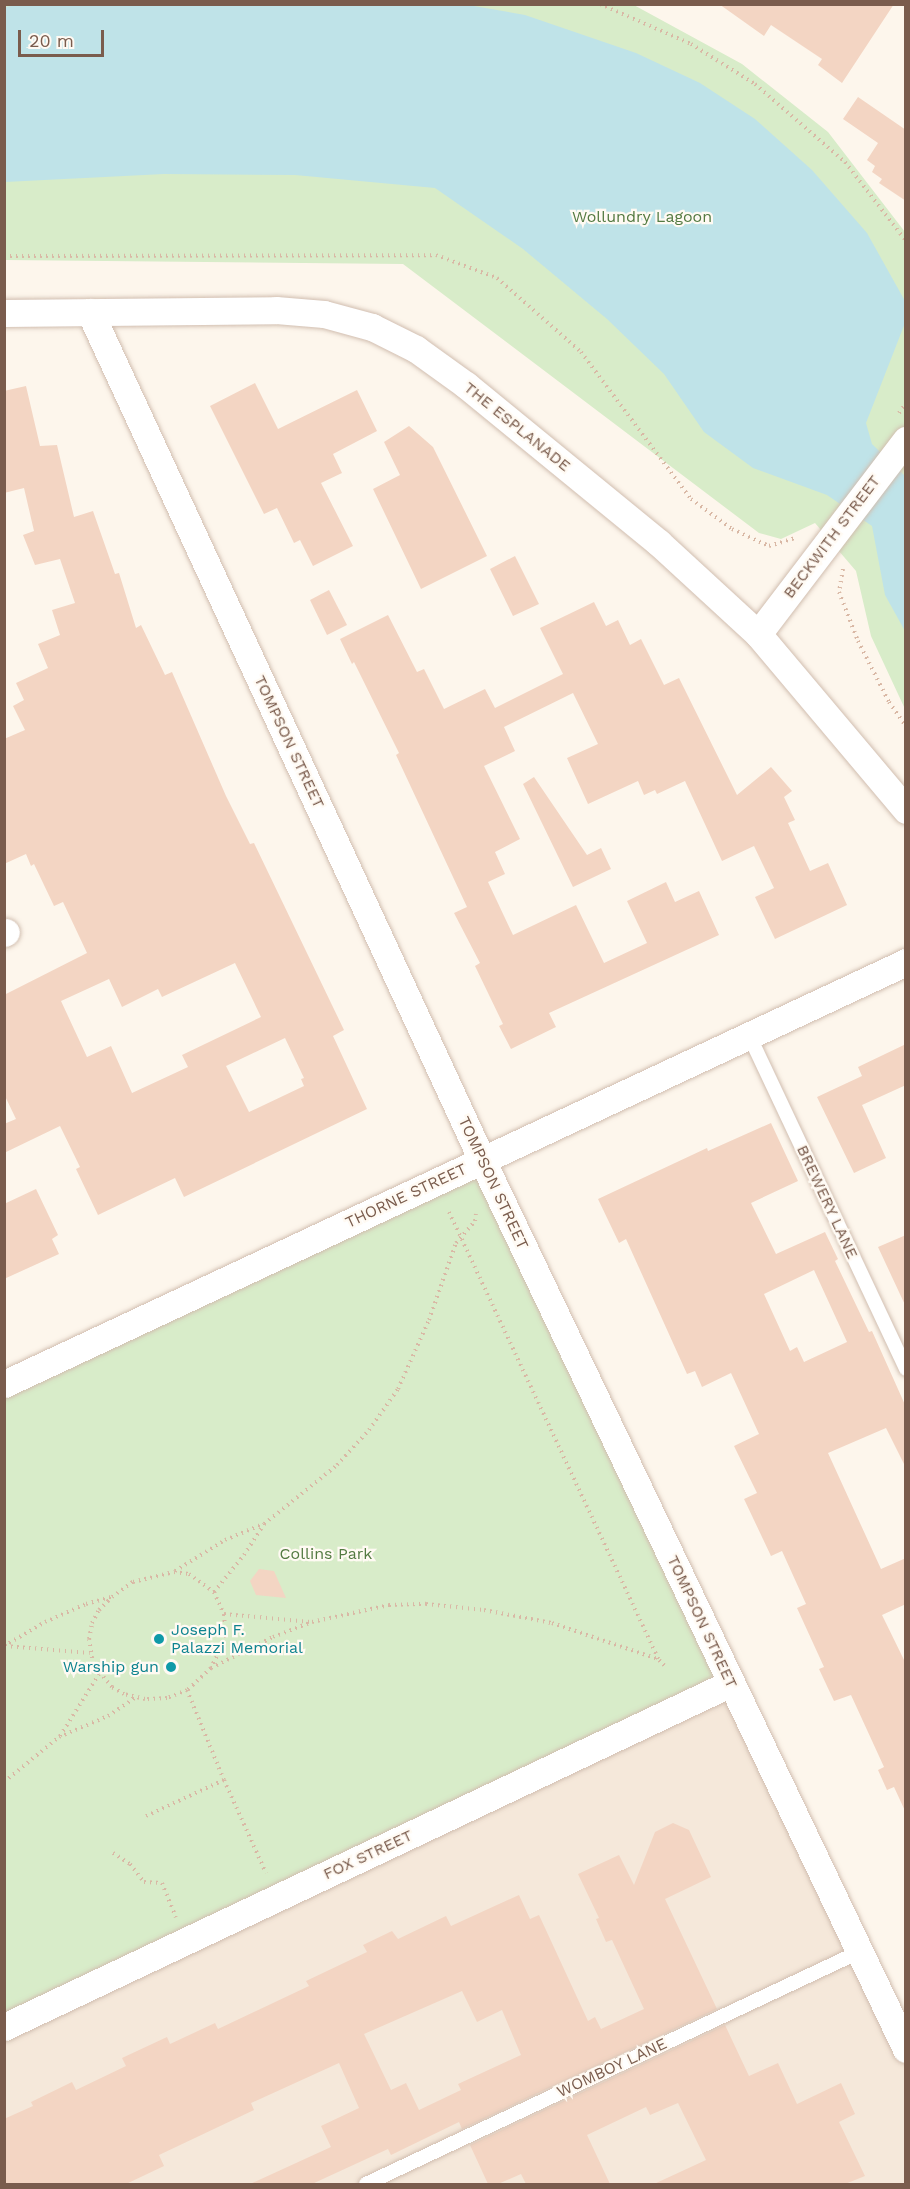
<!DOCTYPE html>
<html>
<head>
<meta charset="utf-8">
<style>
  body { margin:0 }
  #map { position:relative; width:910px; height:2189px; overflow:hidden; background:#fdf6ec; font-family:"Work Sans",sans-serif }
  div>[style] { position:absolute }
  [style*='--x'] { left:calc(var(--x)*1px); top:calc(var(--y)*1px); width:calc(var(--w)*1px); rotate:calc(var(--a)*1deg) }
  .residential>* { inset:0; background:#f5e8da }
  .green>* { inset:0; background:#d8ecc9 }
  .water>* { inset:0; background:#bfe3e8 }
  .building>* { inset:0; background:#f3d5c3 }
  .path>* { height:4px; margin-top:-2px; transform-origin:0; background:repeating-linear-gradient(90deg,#d9b8a5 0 1.5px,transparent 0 6px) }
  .roads { filter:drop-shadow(0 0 2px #d1beb0) drop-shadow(0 0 2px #d1beb0) }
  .service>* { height:14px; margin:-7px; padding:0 7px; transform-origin:7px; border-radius:7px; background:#fff }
  .minor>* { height:27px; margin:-13.5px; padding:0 13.5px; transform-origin:13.5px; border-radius:13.5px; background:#fff }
  .dots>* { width:16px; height:16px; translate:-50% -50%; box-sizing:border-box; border:3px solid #fffaf3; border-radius:50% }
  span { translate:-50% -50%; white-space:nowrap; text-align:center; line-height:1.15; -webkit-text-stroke:4.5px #fffaf3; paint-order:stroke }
  .park-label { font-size:16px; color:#537a41 }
  .street-label { font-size:16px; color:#7a5c4d }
  .culture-label { font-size:16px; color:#0d838f }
  .left { translate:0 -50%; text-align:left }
  .right { translate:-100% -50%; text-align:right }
  .frame { position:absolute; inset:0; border:6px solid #7a5c4d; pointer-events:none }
  .scale { position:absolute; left:18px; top:30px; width:86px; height:27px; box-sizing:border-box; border:3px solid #7a5c4d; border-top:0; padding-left:8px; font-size:18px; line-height:21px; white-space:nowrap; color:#7a5c4d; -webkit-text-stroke:4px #fffaf3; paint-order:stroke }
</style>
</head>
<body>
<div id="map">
  <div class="residential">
    <i style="clip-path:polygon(730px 1689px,905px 2055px,905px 2184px,5px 2184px,4px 2036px)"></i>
  </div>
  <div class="green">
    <i style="clip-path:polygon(632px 4px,742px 64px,828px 132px,905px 232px,905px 709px,871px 636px,856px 571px,815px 523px,781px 539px,759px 533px,403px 264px,5px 260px,5px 5px)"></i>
    <i style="clip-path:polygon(482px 1160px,731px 1683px,5px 2027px,4px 1384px)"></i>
  </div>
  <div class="water">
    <i style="clip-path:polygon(18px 5px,468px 5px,525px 15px,636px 53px,700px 83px,755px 119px,812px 170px,867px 233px,905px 301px,905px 323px,866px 423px,872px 444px,905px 476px,905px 631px,885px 595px,872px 526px,827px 495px,753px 468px,704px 432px,664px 374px,607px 319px,523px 249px,435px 188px,295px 175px,164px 174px,5px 182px,5px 7px)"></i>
  </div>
  <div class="building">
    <i style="clip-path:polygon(719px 4px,894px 4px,842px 83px,818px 65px,822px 59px,771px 25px,764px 36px)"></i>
    <i style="clip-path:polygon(858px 97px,906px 130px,906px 201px,879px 183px,882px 179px,872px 172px,875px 166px,867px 160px,878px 143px,843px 119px)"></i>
    <i style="clip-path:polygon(255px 383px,278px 429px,357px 390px,377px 431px,333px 454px,342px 473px,321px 483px,353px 546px,313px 566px,300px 540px,294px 543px,277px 508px,264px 514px,210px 406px)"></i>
    <i style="clip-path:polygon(evenodd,26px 386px,40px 446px,57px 445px,74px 517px,93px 511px,115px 574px,119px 573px,136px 628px,141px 625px,165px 675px,172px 672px,226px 796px,250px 844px,254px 843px,344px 1030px,333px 1036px,367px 1109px,184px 1197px,175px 1178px,98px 1215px,76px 1169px,80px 1167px,60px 1126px,4px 1153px,4px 1124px,16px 1119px,4px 1094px,4px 995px,87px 953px,63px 902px,54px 906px,34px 864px,31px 866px,26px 854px,4px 864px,4px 739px,25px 730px,13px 706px,24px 700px,16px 683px,48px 668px,38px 644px,60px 635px,52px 610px,75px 603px,60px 559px,35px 565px,23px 535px,34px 531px,24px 488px,4px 493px,4px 391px,26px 386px,235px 963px,261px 1017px,182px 1055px,188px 1067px,132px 1093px,111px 1046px,87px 1057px,61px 1001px,109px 979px,122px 1007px,158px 989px,162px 997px,235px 963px,26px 386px,285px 1038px,304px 1078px,301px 1079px,304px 1086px,249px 1112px,226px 1066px,285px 1038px)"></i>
    <i style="clip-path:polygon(409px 426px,433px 447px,487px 556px,421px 589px,373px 489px,400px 475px,384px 442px)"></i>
    <i style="clip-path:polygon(515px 556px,539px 604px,513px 616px,490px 569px)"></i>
    <i style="clip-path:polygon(329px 590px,347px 625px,327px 635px,310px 600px)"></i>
    <i style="clip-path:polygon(594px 602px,606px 626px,618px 620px,630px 645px,641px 639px,664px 685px,679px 678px,737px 795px,771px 767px,792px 791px,784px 797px,795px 820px,788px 823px,810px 871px,828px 863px,847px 905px,775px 939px,755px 897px,774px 888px,754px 846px,722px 861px,685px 781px,657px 794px,655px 790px,644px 795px,638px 781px,588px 804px,567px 758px,598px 744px,573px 693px,504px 727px,515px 751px,484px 766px,520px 839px,495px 852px,505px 874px,488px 882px,513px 935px,576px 905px,604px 963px,647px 943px,627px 901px,666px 882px,675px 902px,699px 891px,719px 935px,549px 1013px,556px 1027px,511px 1049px,499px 1026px,503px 1024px,475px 966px,480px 963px,454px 913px,467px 907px,396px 755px,399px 753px,354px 662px,352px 664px,340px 639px,388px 615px,417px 672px,424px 669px,444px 709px,485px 689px,495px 708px,563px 674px,540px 628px)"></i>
    <i style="clip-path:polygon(534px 777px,587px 855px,601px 848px,611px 869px,573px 887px,523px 784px)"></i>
    <i style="clip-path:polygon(906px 1044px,906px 1085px,862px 1105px,886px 1158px,854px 1173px,817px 1097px,862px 1076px,858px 1067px)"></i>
    <i style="clip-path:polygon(evenodd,771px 1123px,798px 1181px,751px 1203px,776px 1254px,825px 1232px,838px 1259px,835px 1261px,869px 1332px,872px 1331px,906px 1407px,906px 1468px,886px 1428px,828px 1453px,881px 1569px,906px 1558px,906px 1604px,882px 1615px,906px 1664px,906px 1813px,894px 1787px,887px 1790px,878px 1770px,884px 1767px,851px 1695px,834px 1701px,819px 1669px,824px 1667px,797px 1608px,806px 1604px,782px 1551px,771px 1556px,744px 1499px,757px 1493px,734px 1446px,759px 1434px,731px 1373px,702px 1387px,695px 1371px,687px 1374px,626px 1239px,619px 1243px,598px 1199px,707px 1148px,708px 1151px,771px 1123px,814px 1270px,847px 1342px,804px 1362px,797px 1347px,790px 1351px,764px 1294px,814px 1270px)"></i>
    <i style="clip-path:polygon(36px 1189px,58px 1235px,52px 1239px,59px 1254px,4px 1279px,4px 1204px)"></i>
    <i style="clip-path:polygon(906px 1235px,906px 1307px,878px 1247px)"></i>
    <i style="clip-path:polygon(259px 1569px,274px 1571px,286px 1598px,256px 1595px,250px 1581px)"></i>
    <i style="clip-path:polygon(evenodd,673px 1823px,689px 1830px,711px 1877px,665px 1899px,717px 2009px,462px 2129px,459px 2122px,391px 2155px,388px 2149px,312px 2184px,250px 2184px,331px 2147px,321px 2126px,359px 2108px,339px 2063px,251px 2103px,254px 2110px,159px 2155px,164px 2166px,126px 2184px,4px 2184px,4px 2119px,33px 2106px,31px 2102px,72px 2082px,76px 2090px,126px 2066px,122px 2058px,167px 2037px,170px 2044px,215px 2023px,218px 2029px,309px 1986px,306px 1981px,367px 1952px,363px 1945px,392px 1931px,398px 1939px,446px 1916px,451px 1926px,519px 1895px,530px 1919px,539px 1915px,588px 2021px,595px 2017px,601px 2029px,644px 2009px,612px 1940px,606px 1942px,596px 1919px,599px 1918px,578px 1874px,619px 1855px,634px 1885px,655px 1832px,673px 1823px,462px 1991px,477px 2022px,502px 2010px,521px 2055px,458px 2084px,461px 2090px,419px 2110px,406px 2083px,391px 2090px,364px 2034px,462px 1991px)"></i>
    <i style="clip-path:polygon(725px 2025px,749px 2076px,778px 2063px,797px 2104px,841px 2083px,855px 2114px,839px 2122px,865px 2176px,845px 2184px,654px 2184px,706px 2160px,678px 2103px,650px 2115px,646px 2107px,587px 2135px,610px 2184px,526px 2184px,521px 2174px,498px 2184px,488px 2184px,470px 2145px)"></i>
  </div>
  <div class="path">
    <i style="--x:600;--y:4;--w:99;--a:23.7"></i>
    <i style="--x:691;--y:44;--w:75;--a:32"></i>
    <i style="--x:755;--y:84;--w:119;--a:40.9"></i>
    <i style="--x:845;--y:162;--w:100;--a:52.3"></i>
    <i style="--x:4;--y:256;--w:432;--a:-0.1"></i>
    <i style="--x:436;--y:255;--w:65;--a:20.7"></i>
    <i style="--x:497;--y:278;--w:112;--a:41.4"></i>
    <i style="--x:581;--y:352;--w:184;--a:53.2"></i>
    <i style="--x:691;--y:499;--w:51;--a:36.2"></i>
    <i style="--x:732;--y:529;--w:41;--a:24.7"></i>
    <i style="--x:769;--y:546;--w:27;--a:-17"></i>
    <i style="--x:899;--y:413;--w:12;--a:-55"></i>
    <i style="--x:843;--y:569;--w:23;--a:100"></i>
    <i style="--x:839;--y:592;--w:53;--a:68.8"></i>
    <i style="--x:858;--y:641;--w:68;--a:63.1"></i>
    <i style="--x:889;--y:702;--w:29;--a:55"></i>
    <i style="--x:449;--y:1212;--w:495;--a:64.9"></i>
    <i style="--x:659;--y:1660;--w:10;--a:45"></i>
    <i style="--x:175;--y:1571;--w:59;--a:-31.8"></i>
    <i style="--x:225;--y:1540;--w:41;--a:-22.8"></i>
    <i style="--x:174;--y:1572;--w:15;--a:8"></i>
    <i style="--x:189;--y:1574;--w:31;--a:36"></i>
    <i style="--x:214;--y:1592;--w:24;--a:66"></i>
    <i style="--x:224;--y:1614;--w:16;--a:86"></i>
    <i style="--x:225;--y:1630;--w:16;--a:101"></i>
    <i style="--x:222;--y:1646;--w:25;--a:117"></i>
    <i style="--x:211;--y:1668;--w:33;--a:137"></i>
    <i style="--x:187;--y:1690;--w:22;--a:158"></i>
    <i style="--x:167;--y:1698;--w:22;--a:177"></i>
    <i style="--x:145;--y:1699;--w:22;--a:-167"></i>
    <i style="--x:124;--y:1694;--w:14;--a:-150"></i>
    <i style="--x:112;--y:1687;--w:30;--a:-130"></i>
    <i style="--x:93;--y:1664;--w:25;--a:-99"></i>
    <i style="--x:89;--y:1639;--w:16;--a:-79"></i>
    <i style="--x:92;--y:1623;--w:15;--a:-62"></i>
    <i style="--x:99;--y:1610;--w:18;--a:-45"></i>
    <i style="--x:112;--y:1597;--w:26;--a:-36"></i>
    <i style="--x:133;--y:1582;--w:42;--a:-13.7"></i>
    <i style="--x:214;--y:1592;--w:48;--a:-51"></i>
    <i style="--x:244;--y:1555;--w:37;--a:-57"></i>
    <i style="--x:264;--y:1524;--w:94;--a:-38.9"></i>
    <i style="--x:337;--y:1465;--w:47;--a:-47.6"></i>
    <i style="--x:369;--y:1430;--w:50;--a:-54.7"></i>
    <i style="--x:398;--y:1389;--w:76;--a:-65.8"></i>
    <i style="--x:429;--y:1320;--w:82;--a:-70.7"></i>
    <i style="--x:456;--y:1243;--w:29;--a:-49"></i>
    <i style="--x:475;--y:1221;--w:7;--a:-82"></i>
    <i style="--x:224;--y:1614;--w:87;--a:5.3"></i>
    <i style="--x:4;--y:1646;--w:48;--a:-30.3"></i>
    <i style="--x:45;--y:1622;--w:45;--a:-23.7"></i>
    <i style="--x:86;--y:1604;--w:26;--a:-16"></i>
    <i style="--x:5;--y:1646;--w:85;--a:4.7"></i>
    <i style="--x:211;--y:1668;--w:69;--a:-26.6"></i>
    <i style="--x:273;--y:1637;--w:42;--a:-21"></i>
    <i style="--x:312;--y:1622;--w:79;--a:-12.4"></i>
    <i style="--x:389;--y:1605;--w:37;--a:-2"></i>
    <i style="--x:426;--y:1604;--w:58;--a:5.9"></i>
    <i style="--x:484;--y:1610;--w:69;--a:10.8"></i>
    <i style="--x:552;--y:1623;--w:112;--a:18.8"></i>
    <i style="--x:187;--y:1690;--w:97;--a:67.7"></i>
    <i style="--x:60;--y:1736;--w:73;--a:-57.8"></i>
    <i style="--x:4;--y:1782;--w:71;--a:-39.3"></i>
    <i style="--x:59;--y:1737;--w:53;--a:-23.2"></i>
    <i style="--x:108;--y:1716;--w:32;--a:-34"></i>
    <i style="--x:146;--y:1816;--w:86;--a:-24.8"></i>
    <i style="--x:224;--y:1780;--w:102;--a:65.7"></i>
    <i style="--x:113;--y:1853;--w:20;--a:33"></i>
    <i style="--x:130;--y:1864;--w:23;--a:52"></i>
    <i style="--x:144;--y:1882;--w:18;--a:3"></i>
    <i style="--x:162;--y:1883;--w:37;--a:68"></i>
  </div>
  <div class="roads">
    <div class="service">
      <i style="--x:749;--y:1035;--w:369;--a:64.8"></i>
      <i style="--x:366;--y:2184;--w:545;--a:-25.2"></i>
    </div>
    <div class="minor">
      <i style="--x:90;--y:312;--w:934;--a:65.19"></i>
      <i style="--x:482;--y:1160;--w:985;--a:64.5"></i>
      <i style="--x:4;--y:313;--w:272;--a:-0.6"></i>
      <i style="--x:276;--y:310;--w:48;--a:4.8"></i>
      <i style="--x:324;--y:314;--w:50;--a:15.2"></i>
      <i style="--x:372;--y:327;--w:49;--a:26.6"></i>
      <i style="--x:416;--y:349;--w:62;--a:35.8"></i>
      <i style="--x:466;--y:385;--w:249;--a:39.3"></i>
      <i style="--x:659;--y:543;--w:134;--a:42.6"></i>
      <i style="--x:758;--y:634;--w:230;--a:49.9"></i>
      <i style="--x:758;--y:634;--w:244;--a:-52.7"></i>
      <i style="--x:4;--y:933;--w:2;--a:-27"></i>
      <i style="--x:4;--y:1384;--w:996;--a:-25.07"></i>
      <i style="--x:4;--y:2027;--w:804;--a:-25.32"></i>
    </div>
  </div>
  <div class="dots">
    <i style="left:159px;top:1639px;background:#0f9aa8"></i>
    <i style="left:171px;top:1667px;background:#0f9aa8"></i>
  </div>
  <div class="park-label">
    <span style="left:642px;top:217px">Wollundry Lagoon</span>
    <span style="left:326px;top:1554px">Collins Park</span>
  </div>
  <div class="street-label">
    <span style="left:517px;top:427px;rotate:39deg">THE ESPLANADE</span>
    <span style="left:832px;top:537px;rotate:-53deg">BECKWITH STREET</span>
    <span style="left:289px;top:742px;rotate:65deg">TOMPSON STREET</span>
    <span style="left:493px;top:1183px;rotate:65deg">TOMPSON STREET</span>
    <span style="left:406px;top:1196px;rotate:-25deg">THORNE STREET</span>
    <span style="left:827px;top:1202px;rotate:65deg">BREWERY LANE</span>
    <span style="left:702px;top:1622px;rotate:65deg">TOMPSON STREET</span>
    <span style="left:368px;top:1855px;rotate:-25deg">FOX STREET</span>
    <span style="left:612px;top:2068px;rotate:-25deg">WOMBOY LANE</span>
  </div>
  <div class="culture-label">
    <span class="left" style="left:171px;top:1639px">Joseph F.<br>Palazzi Memorial</span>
    <span class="right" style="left:159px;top:1667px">Warship gun</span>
  </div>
  <div class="frame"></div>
  <div class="scale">20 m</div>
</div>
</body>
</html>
